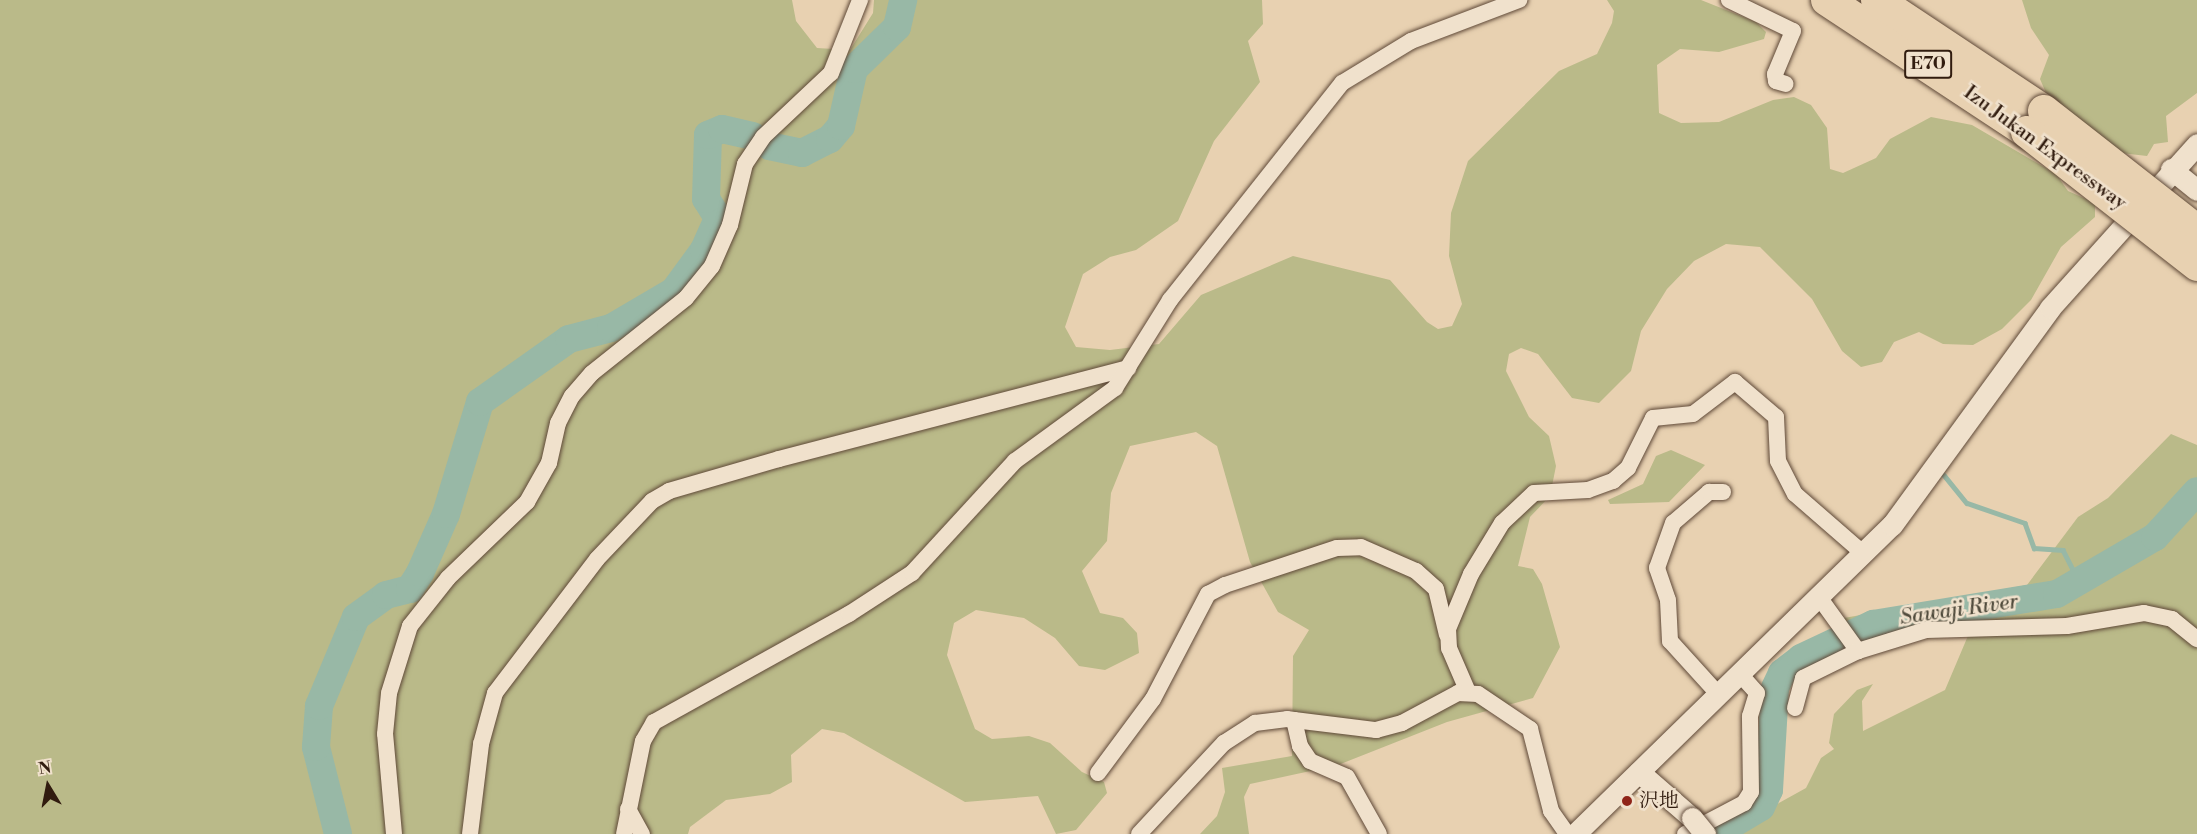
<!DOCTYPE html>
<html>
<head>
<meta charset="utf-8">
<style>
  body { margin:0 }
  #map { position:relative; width:2197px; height:834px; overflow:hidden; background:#e8d1b1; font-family:"Libre Bodoni","Noto Serif JP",serif }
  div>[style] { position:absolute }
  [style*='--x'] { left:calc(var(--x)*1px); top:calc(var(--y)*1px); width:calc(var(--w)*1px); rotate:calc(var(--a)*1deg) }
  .green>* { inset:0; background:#baba89 }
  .stream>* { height:4.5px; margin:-2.25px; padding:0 2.25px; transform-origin:2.25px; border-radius:2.25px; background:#98b8a6 }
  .river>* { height:28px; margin:-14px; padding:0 14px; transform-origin:14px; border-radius:14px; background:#98b8a6 }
  .roads { filter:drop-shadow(0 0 2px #5f4938) drop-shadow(0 0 2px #5f4938) }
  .minor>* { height:16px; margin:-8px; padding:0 8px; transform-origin:8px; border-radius:8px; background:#f0e1cc }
  .tertiary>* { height:21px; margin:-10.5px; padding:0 10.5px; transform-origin:10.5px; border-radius:10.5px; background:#f0e1cc }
  .motorway>* { height:32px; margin:-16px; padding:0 16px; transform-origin:16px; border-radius:16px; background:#e8d1b1 }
  .bridges { filter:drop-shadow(0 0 2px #5f4938) drop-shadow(0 0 2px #5f4938) }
  .tertiary-bridge>* { height:21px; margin:-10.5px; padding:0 10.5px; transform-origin:10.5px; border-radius:10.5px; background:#f0e1cc }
  .motorway-bridge>* { height:32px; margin:-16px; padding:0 16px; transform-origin:16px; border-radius:16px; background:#e8d1b1 }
  .dots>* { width:16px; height:16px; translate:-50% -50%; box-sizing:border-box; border:3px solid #f0e1cc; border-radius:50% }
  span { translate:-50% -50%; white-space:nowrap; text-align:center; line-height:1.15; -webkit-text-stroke:5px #f0e1cc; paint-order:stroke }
  .shield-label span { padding:2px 4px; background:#f0e1cc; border:2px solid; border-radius:4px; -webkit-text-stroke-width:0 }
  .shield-label { font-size:18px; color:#311c0f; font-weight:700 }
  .street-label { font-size:20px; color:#311c0f }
  .poi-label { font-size:20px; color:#311c0f }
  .left { translate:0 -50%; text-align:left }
  .water-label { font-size:21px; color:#504b3c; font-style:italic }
  .north { position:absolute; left:18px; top:756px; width:60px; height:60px; -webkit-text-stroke:4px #f0e1cc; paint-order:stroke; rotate:350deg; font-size:16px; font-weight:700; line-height:24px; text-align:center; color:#311c0f }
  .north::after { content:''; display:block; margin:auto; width:21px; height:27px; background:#311c0f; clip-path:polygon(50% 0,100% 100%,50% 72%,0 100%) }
</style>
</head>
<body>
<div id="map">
  <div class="green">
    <i style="clip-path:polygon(0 0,792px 0,796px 21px,817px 48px,850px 50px,873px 13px,874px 0,1262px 0,1263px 24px,1248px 41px,1260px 82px,1214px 141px,1178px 221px,1136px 250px,1110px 257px,1083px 274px,1065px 327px,1076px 347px,1110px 350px,1159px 344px,1201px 295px,1293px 256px,1390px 280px,1427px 322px,1438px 329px,1452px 326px,1462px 304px,1449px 256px,1451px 213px,1468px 161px,1559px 71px,1597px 54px,1612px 23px,1614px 11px,1607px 0,1701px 0,1756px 22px,1766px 32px,1764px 39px,1719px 52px,1680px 49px,1657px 65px,1659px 113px,1681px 123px,1719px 122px,1773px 100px,1794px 97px,1811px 105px,1827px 128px,1830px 169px,1843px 173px,1876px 158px,1890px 139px,1931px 117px,1972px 125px,2056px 174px,2068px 191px,2095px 203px,2095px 217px,2061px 247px,2031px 300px,2002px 329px,1973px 345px,1943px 344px,1919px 332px,1894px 342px,1882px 362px,1861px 367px,1842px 351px,1812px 299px,1760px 247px,1726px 244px,1694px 261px,1667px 289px,1641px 331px,1631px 371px,1599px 403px,1572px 398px,1538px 354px,1521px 348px,1509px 354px,1506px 371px,1529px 417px,1549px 436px,1556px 466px,1550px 496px,1530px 517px,1518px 566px,1533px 569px,1542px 584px,1560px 647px,1533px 698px,1447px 722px,1338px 765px,1250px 784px,1244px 797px,1249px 834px,1200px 834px,1217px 816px,1225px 792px,1222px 768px,1292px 756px,1293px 656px,1309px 630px,1278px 612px,1250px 562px,1217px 446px,1196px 432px,1130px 446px,1111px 493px,1107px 541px,1082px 571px,1100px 613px,1123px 618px,1137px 633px,1139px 653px,1105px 670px,1079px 666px,1055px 638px,1024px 618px,976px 610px,954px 623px,947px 655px,975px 729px,992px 739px,1029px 736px,1050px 743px,1082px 772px,1104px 782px,1107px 793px,1076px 830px,1056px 834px,1038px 796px,965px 802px,844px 733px,822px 729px,791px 755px,792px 782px,770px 794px,726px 800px,690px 827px,688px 834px,0 834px)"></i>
    <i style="clip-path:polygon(2022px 0,2197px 0,2197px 93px,2166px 116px,2168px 142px,2154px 144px,2147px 156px,2121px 153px,2046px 93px,2040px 79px,2049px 55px,2031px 28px)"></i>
    <i style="clip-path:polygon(2171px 434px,2197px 445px,2197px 834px,1723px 834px,1806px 788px,1821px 758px,1834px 749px,1829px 743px,1834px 714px,1857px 690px,1873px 684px,1862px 701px,1863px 731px,1945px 690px,1973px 624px,1862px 644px,1844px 618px,2027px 585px,2078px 517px,2108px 498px)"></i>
    <i style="clip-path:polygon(1671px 450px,1705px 465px,1669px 502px,1610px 504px,1608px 500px,1643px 484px,1656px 456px)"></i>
  </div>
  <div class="stream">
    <i style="--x:1944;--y:475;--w:36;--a:51"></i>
    <i style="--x:1967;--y:503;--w:61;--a:19"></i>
    <i style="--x:2025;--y:523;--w:27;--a:70"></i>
    <i style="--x:2034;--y:548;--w:29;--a:4"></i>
    <i style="--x:2063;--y:550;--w:34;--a:63"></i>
  </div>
  <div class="river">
    <i style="--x:769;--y:146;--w:34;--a:12"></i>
    <i style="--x:802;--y:153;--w:31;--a:-27"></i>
    <i style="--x:830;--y:139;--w:17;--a:-50"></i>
    <i style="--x:841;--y:126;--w:58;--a:-77.2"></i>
    <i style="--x:854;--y:69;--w:60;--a:-44.3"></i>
    <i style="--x:897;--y:27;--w:28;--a:-77"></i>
    <i style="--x:338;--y:834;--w:90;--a:-104.2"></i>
    <i style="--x:316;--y:747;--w:41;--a:-85.8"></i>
    <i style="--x:319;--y:706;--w:96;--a:-67.4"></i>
    <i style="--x:356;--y:617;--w:37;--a:-36"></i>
    <i style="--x:386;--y:595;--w:25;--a:-14"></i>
    <i style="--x:410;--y:589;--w:19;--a:-58"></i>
    <i style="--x:420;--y:573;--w:64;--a:-66.2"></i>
    <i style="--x:446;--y:514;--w:117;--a:-73.1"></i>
    <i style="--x:480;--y:402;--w:109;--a:-35.3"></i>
    <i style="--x:569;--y:339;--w:43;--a:-14.7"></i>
    <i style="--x:611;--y:328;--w:73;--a:-30.4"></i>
    <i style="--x:674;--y:291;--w:51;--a:-53.8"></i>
    <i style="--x:704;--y:250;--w:35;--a:-66"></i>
    <i style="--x:718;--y:218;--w:22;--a:-122"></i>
    <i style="--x:706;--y:199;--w:64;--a:-88.2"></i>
    <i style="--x:708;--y:135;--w:15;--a:-23"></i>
    <i style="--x:722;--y:129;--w:32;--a:13"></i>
    <i style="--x:1716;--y:834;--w:52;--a:-31"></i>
    <i style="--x:1761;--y:807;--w:19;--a:-65"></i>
    <i style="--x:1769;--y:790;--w:102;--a:-86.6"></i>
    <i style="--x:1775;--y:688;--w:17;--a:-65"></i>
    <i style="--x:1782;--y:673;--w:24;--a:-38"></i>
    <i style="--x:1801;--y:658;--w:80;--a:-25.3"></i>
    <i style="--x:1873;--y:624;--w:186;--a:-9.3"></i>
    <i style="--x:2057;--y:594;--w:113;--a:-30.2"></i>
    <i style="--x:2155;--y:537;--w:62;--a:-47.6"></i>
  </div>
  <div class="roads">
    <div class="minor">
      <i style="--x:1729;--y:0;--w:71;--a:25.8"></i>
      <i style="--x:1793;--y:31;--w:47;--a:112.7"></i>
      <i style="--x:1775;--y:74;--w:7;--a:82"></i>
      <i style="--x:1776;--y:81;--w:10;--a:17"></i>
      <i style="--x:1819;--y:597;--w:67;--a:54.2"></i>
      <i style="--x:1468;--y:692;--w:48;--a:-113.4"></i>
      <i style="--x:1449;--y:648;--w:19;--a:-93"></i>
      <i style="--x:1448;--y:629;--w:60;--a:-67.3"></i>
      <i style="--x:1471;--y:574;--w:60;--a:-58.7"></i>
      <i style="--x:1502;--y:523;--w:44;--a:-43.2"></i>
      <i style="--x:1534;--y:493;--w:54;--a:-3.2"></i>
      <i style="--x:1588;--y:490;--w:27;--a:-20"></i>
      <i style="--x:1613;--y:481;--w:20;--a:-41"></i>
      <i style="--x:1628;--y:468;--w:56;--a:-63.4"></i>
      <i style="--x:1653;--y:418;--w:40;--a:-5.7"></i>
      <i style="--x:1693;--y:414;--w:53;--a:-37.3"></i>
      <i style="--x:1735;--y:382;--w:54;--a:40.5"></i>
      <i style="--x:1776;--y:417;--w:44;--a:87.4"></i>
      <i style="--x:1778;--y:461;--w:37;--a:63"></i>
      <i style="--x:1795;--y:494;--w:91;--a:41"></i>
      <i style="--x:1719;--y:695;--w:73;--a:-132.2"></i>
      <i style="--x:1670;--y:641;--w:41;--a:-92.8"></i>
      <i style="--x:1668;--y:600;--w:34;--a:-109"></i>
      <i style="--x:1657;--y:568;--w:48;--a:-70.4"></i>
      <i style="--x:1673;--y:523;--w:48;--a:-40.7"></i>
      <i style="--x:1709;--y:492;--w:14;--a:0"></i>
      <i style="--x:1795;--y:708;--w:31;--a:-75"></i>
      <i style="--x:1803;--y:678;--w:61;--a:-26.1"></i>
      <i style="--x:1858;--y:651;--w:71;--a:-17.2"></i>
      <i style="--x:1926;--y:630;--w:141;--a:-1.6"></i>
      <i style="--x:2067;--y:626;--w:78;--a:-9.6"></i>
      <i style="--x:2144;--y:613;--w:29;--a:12"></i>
      <i style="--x:2172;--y:619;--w:32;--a:39"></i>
      <i style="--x:1294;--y:720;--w:83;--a:7"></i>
      <i style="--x:1376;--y:730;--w:27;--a:-15"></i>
      <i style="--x:1402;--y:723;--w:64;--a:-28.2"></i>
      <i style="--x:1458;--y:693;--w:20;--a:3"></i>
      <i style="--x:1478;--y:694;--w:63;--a:33.9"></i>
      <i style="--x:1530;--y:729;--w:85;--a:75.6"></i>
      <i style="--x:1551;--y:811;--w:28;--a:55"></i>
      <i style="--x:1098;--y:773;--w:92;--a:-53.4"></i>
      <i style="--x:1153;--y:699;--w:119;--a:-62.4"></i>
      <i style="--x:1208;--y:594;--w:19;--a:-28"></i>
      <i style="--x:1225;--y:585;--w:118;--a:-18.3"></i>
      <i style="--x:1337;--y:548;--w:24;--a:-2"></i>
      <i style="--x:1361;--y:547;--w:60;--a:23.6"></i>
      <i style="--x:1416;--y:571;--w:27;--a:42"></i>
      <i style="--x:1436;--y:589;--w:47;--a:76.6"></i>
      <i style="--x:628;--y:809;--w:29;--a:61"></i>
      <i style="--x:394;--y:834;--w:100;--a:-95.1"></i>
      <i style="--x:385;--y:734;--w:41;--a:-84.4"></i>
      <i style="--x:389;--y:693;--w:70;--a:-72.6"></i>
      <i style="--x:410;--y:626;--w:61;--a:-51.6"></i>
      <i style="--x:448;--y:578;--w:110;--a:-43.9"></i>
      <i style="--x:527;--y:502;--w:45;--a:-60.6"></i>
      <i style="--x:549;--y:463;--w:41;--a:-77.3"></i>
      <i style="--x:558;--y:423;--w:30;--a:-63"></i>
      <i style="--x:572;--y:396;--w:30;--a:-49"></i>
      <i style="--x:592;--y:373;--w:120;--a:-38.6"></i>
      <i style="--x:686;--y:298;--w:41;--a:-50.9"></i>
      <i style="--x:712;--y:266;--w:45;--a:-66.3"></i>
      <i style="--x:730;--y:225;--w:63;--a:-76.2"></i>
      <i style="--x:745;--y:164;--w:32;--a:-56"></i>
      <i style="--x:763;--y:137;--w:93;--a:-43.3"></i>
      <i style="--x:831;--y:73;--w:79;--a:-68.3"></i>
      <i style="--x:470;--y:834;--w:91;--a:-83"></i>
      <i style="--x:481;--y:744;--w:53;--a:-74.6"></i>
      <i style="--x:495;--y:693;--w:168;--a:-52.7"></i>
      <i style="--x:597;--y:559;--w:80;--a:-46.5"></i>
      <i style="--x:652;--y:501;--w:20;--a:-30"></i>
      <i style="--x:669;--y:491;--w:115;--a:-16.2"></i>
      <i style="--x:779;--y:459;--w:361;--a:-14.6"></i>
      <i style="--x:624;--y:834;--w:95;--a:-78.5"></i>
      <i style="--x:643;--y:741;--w:22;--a:-60"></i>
      <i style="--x:654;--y:722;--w:223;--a:-29"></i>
      <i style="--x:849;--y:614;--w:75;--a:-33.1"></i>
      <i style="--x:912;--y:573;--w:152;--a:-47.4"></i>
      <i style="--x:1015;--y:461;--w:124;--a:-36.1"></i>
      <i style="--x:1115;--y:388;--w:104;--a:-58"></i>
      <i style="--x:1170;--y:300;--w:277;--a:-51.6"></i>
      <i style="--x:1342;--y:83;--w:81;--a:-31.3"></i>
      <i style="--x:1411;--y:41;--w:116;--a:-20.8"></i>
      <i style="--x:1139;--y:834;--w:125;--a:-47"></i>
      <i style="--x:1224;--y:743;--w:37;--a:-33"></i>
      <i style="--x:1255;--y:723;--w:32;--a:-7"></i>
      <i style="--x:1287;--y:719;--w:7;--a:8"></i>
      <i style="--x:1294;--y:720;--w:27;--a:77"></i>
      <i style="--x:1300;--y:746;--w:18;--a:56"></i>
      <i style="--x:1310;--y:761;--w:40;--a:23.4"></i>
      <i style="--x:1347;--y:777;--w:65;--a:60.7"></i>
      <i style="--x:1685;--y:834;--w:67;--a:-27.7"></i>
      <i style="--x:1744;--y:803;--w:13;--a:-58"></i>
      <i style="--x:1751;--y:792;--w:76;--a:-90.8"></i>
      <i style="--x:1750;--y:716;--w:24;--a:-73"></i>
      <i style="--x:1757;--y:693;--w:25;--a:-132"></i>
    </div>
    <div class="tertiary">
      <i style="--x:2171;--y:169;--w:33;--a:39"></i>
      <i style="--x:1639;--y:772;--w:70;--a:41"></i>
      <i style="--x:1575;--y:834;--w:443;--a:-44.3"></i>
      <i style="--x:1892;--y:525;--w:268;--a:-53.9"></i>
      <i style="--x:2050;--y:308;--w:220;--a:-48.1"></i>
    </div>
    <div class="motorway">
      <i style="--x:1827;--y:0;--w:240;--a:33.4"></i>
      <i style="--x:1877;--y:0;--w:201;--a:33.6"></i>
    </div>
  </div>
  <div class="bridges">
    <div class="tertiary-bridge">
      <i style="--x:1692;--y:818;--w:21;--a:51"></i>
    </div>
    <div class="motorway-bridge">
      <i style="--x:2044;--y:111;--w:194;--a:38.1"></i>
      <i style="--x:2027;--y:132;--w:216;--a:38"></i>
    </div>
  </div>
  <div class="dots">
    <i style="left:1627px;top:801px;background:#8f2418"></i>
  </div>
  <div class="shield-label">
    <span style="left:1928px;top:64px">E70</span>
  </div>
  <div class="street-label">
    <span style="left:2045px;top:148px;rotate:36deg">Izu Jukan Expressway</span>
  </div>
  <div class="poi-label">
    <span class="left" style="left:1639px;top:801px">沢地</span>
  </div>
  <div class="water-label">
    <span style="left:1959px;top:610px;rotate:-8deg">Sawaji River</span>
  </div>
  <div class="north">N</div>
</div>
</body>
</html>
